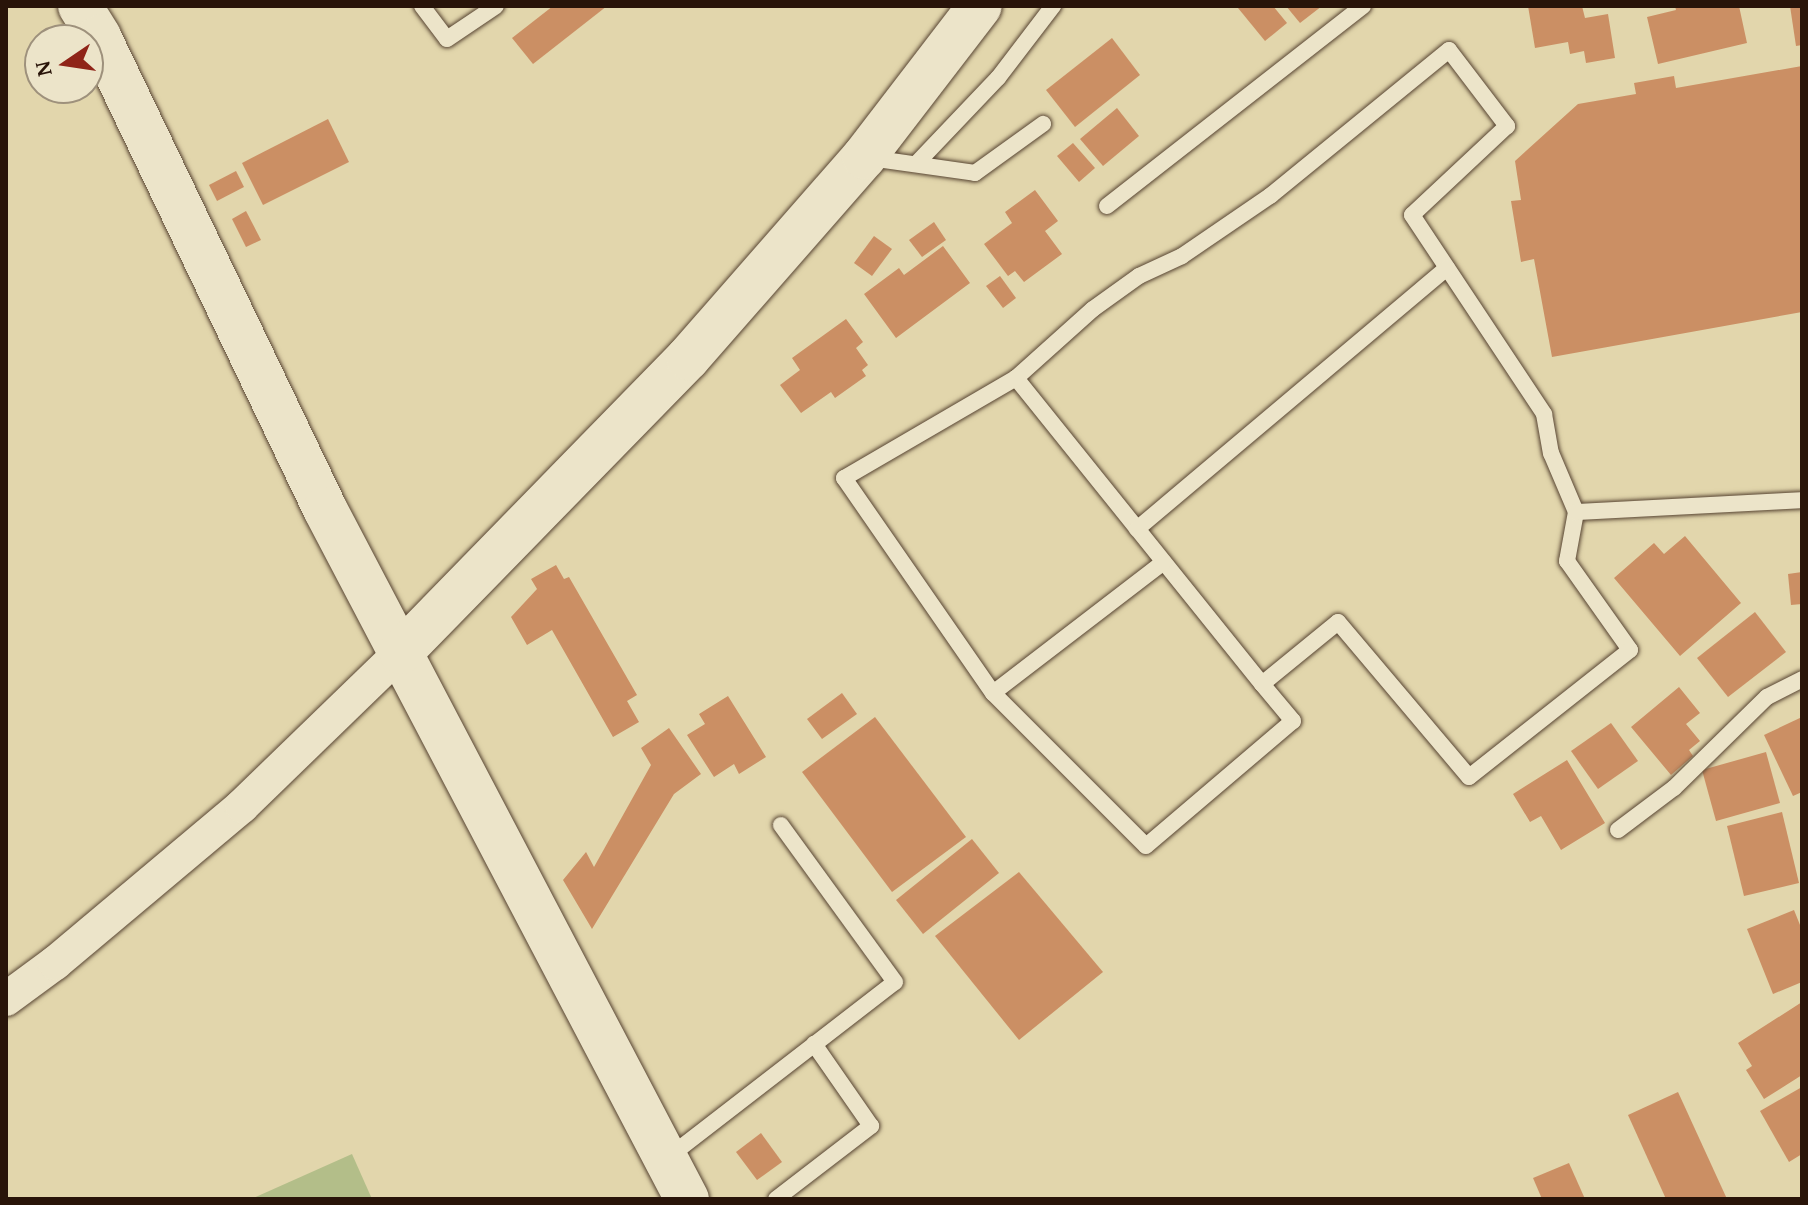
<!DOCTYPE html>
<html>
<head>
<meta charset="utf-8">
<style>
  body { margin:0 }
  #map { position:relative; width:1808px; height:1205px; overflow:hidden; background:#e2d6ac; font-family:"Gentium Book Plus",serif }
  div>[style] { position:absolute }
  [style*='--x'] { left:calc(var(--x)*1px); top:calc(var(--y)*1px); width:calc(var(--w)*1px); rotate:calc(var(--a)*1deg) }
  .green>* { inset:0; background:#b3be89 }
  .building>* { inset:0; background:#cb8f64 }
  .roads { filter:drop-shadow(0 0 2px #574432) drop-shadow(0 0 2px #574432) }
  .lane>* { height:16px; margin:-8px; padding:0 8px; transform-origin:8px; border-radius:8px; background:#ece4c9 }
  .street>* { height:34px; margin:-17px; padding:0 17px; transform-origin:17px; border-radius:17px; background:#ece4c9 }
  .secondary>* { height:44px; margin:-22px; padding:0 22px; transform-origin:22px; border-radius:22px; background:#ece4c9 }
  span { translate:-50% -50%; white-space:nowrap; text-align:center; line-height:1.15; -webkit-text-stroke:8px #ece4c9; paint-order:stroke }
  .frame { position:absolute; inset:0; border:8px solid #291409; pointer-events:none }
  .north { position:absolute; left:24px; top:24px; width:80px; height:80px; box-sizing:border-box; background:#ece4c9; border:2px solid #9e917c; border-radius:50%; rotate:257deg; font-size:22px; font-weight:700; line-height:32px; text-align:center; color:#291409 }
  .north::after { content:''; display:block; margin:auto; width:28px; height:36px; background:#8f2418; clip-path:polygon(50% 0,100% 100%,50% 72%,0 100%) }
</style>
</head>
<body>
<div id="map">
  <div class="green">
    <i style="clip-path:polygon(352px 1154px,372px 1199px,251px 1199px)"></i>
  </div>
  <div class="building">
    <i style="clip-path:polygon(553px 6px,607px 6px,533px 64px,512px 38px)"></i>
    <i style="clip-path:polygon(1241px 6px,1273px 6px,1287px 23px,1265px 41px,1238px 8px)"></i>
    <i style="clip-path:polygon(1286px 6px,1322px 6px,1300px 23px)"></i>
    <i style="clip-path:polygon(1528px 6px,1582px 6px,1585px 18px,1608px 14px,1615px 58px,1586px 63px,1584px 51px,1570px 54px,1568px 42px,1535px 48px)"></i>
    <i style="clip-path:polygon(1675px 6px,1739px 6px,1747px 43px,1658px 64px,1647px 17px,1676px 10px)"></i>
    <i style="clip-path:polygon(1790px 6px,1802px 6px,1802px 45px,1796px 46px)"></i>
    <i style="clip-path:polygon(1112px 38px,1140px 75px,1075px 127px,1046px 90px)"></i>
    <i style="clip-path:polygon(1802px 66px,1802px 312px,1552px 357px,1534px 259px,1521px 262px,1511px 201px,1521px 200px,1515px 161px,1578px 104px,1636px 94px,1634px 83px,1674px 76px,1676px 88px)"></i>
    <i style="clip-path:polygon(1117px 108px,1139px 136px,1103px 166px,1080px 139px)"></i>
    <i style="clip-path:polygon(328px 119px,349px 162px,263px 205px,242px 163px)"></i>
    <i style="clip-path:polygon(1073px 143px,1095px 168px,1079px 182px,1057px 156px)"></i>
    <i style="clip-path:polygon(236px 171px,244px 187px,217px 201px,209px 185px)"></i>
    <i style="clip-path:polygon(1035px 190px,1058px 221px,1045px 231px,1062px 254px,1024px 282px,1015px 271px,1008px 276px,984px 244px,1012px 223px,1005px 212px)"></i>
    <i style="clip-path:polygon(246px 211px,261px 240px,246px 247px,232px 219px)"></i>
    <i style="clip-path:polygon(934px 222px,946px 240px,922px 257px,909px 240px)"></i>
    <i style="clip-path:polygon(874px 236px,892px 249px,872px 276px,854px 263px)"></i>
    <i style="clip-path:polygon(943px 246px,970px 283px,896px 338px,864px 294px,899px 268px,904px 275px)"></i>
    <i style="clip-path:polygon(1000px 276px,1016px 298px,1003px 308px,986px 286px)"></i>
    <i style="clip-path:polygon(846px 319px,863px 342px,856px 348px,868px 365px,862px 370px,866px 376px,835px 398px,831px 392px,801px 413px,780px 385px,800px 370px,792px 358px)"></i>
    <i style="clip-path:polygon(1685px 536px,1741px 603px,1680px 656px,1614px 578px,1654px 543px,1664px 554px)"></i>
    <i style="clip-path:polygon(556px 565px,564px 579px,569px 577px,637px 695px,627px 701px,639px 722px,613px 737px,552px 630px,527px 645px,511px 617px,537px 589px,531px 579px)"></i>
    <i style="clip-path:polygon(1802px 572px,1802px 604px,1791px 605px,1788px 574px)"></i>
    <i style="clip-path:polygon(1755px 612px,1786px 652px,1728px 697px,1697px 658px)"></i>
    <i style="clip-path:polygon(1679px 687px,1700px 713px,1686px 724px,1700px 741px,1689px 750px,1693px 756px,1671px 775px,1631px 727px)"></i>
    <i style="clip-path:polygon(842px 693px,857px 714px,822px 739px,807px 719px)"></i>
    <i style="clip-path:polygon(728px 696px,766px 757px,739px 774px,734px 764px,714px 777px,687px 735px,705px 724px,699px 714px)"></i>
    <i style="clip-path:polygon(875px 717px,966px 837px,892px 892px,802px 772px)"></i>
    <i style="clip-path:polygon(1802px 717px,1802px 792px,1793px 796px,1764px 735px)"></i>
    <i style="clip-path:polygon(1611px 723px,1638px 761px,1598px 789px,1571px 751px)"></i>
    <i style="clip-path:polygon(669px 728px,701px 774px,674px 794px,592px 929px,563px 880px,586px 852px,594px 867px,651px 765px,641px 748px)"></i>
    <i style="clip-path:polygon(1766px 752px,1780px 803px,1716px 821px,1702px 770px)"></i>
    <i style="clip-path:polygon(1567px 760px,1605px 823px,1561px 850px,1541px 816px,1530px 822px,1513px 794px)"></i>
    <i style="clip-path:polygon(1782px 812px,1799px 883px,1744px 896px,1727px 826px)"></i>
    <i style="clip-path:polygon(972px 839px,999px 873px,923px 934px,896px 900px)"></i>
    <i style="clip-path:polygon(1019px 872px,1103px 972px,1019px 1040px,935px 936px)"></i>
    <i style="clip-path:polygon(1794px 910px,1802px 930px,1802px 982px,1773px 994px,1747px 929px)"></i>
    <i style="clip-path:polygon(1802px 1002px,1802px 1075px,1764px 1099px,1746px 1070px,1752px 1066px,1738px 1043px)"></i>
    <i style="clip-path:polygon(1802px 1087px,1802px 1154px,1789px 1162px,1760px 1111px)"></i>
    <i style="clip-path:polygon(1678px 1092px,1727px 1199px,1666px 1199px,1628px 1115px)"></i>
    <i style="clip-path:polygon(761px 1133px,782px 1162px,757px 1180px,736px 1152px)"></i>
    <i style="clip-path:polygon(1569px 1163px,1585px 1199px,1542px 1199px,1533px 1178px)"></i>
  </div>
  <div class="roads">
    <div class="lane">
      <i style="--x:422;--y:6;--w:41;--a:52.9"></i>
      <i style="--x:447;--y:39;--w:59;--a:-34"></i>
      <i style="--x:1449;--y:50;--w:96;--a:52.7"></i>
      <i style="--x:1507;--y:126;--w:130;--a:136.9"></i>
      <i style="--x:1412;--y:215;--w:239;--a:56.4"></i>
      <i style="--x:1544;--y:414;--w:40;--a:80"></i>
      <i style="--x:1551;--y:453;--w:64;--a:67"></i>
      <i style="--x:1576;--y:512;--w:50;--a:100.4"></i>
      <i style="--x:1567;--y:561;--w:109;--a:54.7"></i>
      <i style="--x:1630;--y:650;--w:205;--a:141.7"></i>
      <i style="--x:1469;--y:777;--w:203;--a:-130.2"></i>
      <i style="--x:1338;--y:622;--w:98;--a:140.8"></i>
      <i style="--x:1262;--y:684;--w:393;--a:-128.8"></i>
      <i style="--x:1016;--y:378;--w:103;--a:-41.9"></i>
      <i style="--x:1093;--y:309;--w:57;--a:-35.7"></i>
      <i style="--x:1139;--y:276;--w:47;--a:-24.9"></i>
      <i style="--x:1182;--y:256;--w:107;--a:-34.3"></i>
      <i style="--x:1270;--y:196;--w:231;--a:-39.2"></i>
      <i style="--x:870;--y:158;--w:106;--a:8.1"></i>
      <i style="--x:975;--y:173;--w:84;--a:-35.8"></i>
      <i style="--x:916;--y:164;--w:119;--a:-46.4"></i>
      <i style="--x:998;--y:78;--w:91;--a:-52.6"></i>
      <i style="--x:1107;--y:206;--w:325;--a:-38"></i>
      <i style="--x:1016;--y:378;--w:199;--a:149.8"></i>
      <i style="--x:844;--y:478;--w:262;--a:55.3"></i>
      <i style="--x:993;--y:693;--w:216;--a:45"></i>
      <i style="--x:1146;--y:846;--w:193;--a:-40.4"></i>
      <i style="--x:1293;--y:721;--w:48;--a:-130"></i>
      <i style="--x:1576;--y:512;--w:226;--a:-3"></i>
      <i style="--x:1137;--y:529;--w:405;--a:-40.1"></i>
      <i style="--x:993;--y:693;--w:215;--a:-37.5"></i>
      <i style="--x:1618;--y:830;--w:70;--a:-36.9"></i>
      <i style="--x:1674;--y:788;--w:130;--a:-44.4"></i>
      <i style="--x:1767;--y:697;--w:39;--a:-27"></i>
      <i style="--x:666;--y:1159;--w:289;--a:-37.7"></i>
      <i style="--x:895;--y:982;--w:194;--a:-126"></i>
      <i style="--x:776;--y:1199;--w:120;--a:-37.5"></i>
      <i style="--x:871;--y:1126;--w:100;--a:-124.8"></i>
    </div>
    <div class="street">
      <i style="--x:6;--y:999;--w:61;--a:-36.3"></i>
      <i style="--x:55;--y:963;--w:244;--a:-40"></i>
      <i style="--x:242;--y:806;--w:221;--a:-44.1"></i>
    </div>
    <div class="secondary">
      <i style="--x:80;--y:6;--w:36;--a:58"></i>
      <i style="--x:99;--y:37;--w:523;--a:64.41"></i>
      <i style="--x:325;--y:509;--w:779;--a:62.32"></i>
      <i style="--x:401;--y:652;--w:411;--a:-45.7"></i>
      <i style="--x:688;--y:358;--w:267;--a:-48.8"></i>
      <i style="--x:864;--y:157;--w:190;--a:-52.5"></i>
    </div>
  </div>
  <div class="frame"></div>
  <div class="north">N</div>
</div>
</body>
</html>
